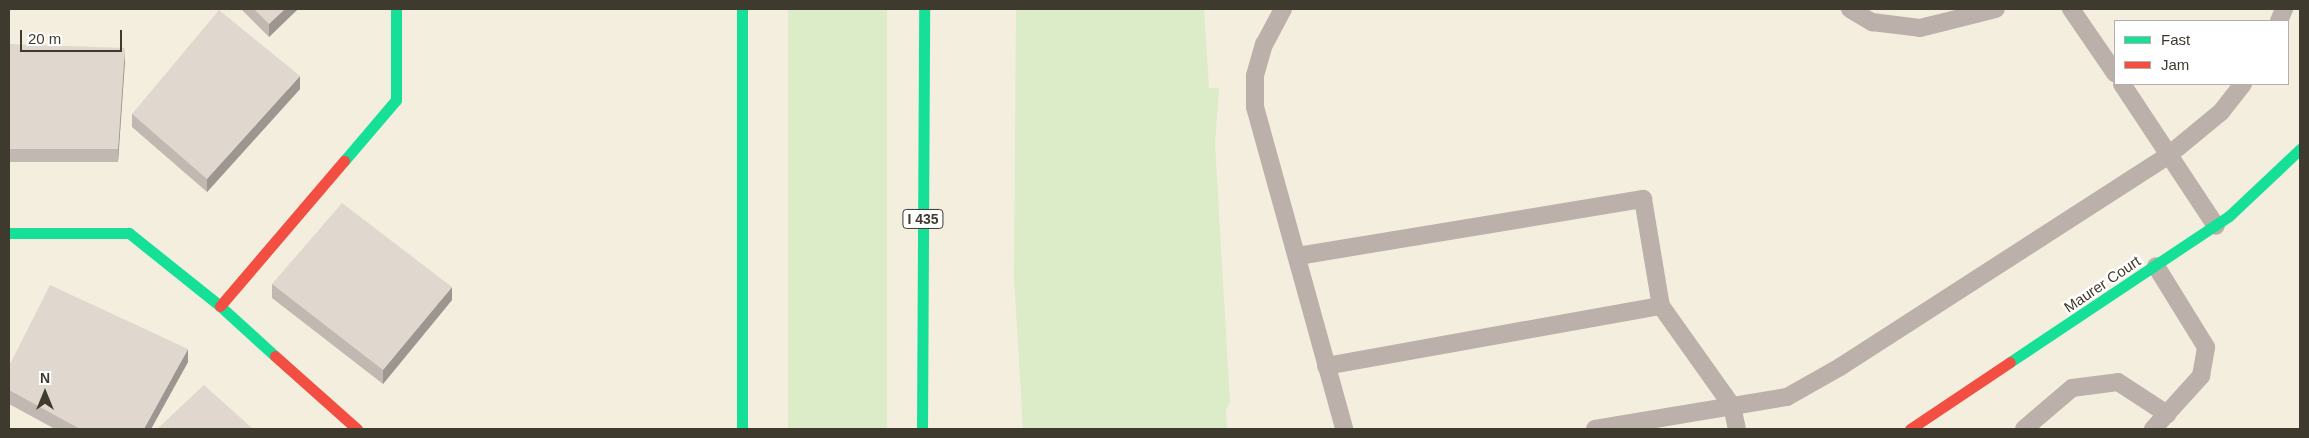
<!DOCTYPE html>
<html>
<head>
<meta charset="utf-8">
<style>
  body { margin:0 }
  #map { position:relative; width:2309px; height:438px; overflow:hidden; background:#f4eede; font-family:Helvetica,sans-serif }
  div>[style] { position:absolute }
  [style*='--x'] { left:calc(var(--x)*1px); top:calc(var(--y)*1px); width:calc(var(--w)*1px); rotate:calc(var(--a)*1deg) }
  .green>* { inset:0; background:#dcebc8 }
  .lane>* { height:18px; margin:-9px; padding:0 9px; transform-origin:9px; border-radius:9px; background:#bbb0aa }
  .fast>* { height:11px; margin:-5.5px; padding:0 5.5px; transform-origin:5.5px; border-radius:5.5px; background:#16e098 }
  .jam>* { height:11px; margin:-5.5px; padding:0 5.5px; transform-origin:5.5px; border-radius:5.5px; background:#f24e42 }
  .wall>* { inset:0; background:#c1b9b1 }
  .shaded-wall>* { inset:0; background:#9d9690 }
  .building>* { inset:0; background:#e0d7ce }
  span { translate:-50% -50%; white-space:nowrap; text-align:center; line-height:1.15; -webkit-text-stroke:5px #fff; paint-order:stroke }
  .shield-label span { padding:1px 4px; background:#fff; border:1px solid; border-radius:4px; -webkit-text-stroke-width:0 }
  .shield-label { font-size:14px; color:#3f3a2e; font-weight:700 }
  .street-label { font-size:15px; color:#3f3a2e }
  .frame { position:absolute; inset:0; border:10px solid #3f3a2e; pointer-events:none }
  .legend { position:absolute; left:2114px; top:20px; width:175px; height:65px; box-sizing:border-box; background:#fff; border:1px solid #b2b0ab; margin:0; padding:6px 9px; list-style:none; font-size:15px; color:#3f3a2e }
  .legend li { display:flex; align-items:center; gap:10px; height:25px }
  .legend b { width:25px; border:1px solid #b2b0ab }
  .north { position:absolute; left:20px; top:368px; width:50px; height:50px; -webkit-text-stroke:4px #fff; paint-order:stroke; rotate:0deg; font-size:14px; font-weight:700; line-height:20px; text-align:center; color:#3f3a2e }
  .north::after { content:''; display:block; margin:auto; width:18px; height:22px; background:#3f3a2e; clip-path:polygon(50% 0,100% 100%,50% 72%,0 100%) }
  .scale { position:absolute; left:20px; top:30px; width:102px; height:22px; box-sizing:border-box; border:2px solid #3f3a2e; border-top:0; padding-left:6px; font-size:15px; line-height:18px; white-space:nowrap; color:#3f3a2e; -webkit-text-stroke:4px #fff; paint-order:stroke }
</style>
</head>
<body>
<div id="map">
  <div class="green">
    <i style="clip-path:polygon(788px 9px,887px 9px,887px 429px,788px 429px)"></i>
    <i style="clip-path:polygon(1016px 9px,1204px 9px,1209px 88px,1219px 88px,1215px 144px,1230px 402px,1226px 411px,1227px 429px,1023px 429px,1014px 277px)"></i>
  </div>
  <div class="lane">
    <i style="--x:1283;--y:9;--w:40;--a:118"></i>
    <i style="--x:1264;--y:44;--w:33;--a:106"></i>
    <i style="--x:1255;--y:76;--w:31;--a:90"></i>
    <i style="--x:1255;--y:107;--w:334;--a:74.5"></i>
    <i style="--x:1850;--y:9;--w:26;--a:31"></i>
    <i style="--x:1872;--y:22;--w:48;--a:7.1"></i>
    <i style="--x:1920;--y:28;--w:78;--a:-14"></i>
    <i style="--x:2071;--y:9;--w:78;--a:55.5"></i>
    <i style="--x:2279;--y:21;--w:13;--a:-67"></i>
    <i style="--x:2122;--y:84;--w:170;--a:56.5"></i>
    <i style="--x:1298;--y:256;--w:350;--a:-9.4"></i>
    <i style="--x:1643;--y:199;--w:109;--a:80.5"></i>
    <i style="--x:1661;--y:306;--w:123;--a:54.6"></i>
    <i style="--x:1732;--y:406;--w:24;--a:78"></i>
    <i style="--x:1326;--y:366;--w:340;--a:-10.2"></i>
    <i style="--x:1595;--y:429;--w:195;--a:-9.5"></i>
    <i style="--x:1787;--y:397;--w:61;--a:-29.5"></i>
    <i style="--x:1840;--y:367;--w:393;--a:-32.8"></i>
    <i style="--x:2170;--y:154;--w:66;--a:-39.5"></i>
    <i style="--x:2221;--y:112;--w:36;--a:-52"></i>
    <i style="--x:2024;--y:429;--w:63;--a:-40.5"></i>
    <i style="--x:2072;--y:388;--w:46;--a:-7.4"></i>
    <i style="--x:2118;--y:382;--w:59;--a:33.1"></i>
    <i style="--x:2153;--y:429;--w:72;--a:-47.8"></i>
    <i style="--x:2201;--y:376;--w:29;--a:-80"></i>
    <i style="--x:2206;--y:347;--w:95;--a:-121.7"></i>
  </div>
  <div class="fast">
    <i style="--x:742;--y:9;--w:420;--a:90"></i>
    <i style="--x:344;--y:161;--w:80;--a:-49.6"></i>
    <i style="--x:396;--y:100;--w:91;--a:-90"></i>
    <i style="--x:9;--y:233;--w:120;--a:0"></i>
    <i style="--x:129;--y:233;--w:117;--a:38.7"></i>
    <i style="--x:220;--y:306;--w:74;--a:42.3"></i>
    <i style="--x:2010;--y:362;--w:263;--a:-33.7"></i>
    <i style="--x:2229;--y:216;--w:98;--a:-43.3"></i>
    <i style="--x:922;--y:429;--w:420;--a:-89.7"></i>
  </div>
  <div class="jam">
    <i style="--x:220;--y:306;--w:191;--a:-49.5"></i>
    <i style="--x:275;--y:356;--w:110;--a:41.7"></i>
    <i style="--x:1910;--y:429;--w:120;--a:-33.8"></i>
  </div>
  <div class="wall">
    <i style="clip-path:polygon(241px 9px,298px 9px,269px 37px)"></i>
    <i style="clip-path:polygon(9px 44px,125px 61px,118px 162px,9px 162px)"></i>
    <i style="clip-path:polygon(300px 89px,207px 192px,132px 127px,132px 114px)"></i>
    <i style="clip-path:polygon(272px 284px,452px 300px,383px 384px,272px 298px)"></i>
    <i style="clip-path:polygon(188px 362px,151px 429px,55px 429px,9px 404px,9px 366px)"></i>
  </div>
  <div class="shaded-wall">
    <i style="clip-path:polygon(285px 9px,298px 9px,269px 37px,269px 24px)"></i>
    <i style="clip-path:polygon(125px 48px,125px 61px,118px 162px,118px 149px)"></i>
    <i style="clip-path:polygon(300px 76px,300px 89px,207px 192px,207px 179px)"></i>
    <i style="clip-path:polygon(452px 287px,452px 300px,383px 384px,383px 370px)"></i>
    <i style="clip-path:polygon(188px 349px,188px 362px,151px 429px,144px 429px)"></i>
  </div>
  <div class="building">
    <i style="clip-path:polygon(254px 9px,285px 9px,269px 24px)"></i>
    <i style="clip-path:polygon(219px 10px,300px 76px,207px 179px,132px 114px)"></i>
    <i style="clip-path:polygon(9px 44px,125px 48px,118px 149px,9px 149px)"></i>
    <i style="clip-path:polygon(342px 203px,452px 287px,383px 370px,272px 284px)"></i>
    <i style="clip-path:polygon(50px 285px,188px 349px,144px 429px,80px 429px,9px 390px,9px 366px)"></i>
    <i style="clip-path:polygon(204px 385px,253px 429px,157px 429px)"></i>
  </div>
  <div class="shield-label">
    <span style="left:923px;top:219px">I 435</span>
  </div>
  <div class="street-label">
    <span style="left:2102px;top:284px;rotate:-34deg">Maurer Court</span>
  </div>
  <div class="frame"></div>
  <ul class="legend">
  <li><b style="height:6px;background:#16e098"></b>Fast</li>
  <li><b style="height:6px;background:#f24e42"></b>Jam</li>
  </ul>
  <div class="north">N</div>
  <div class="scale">20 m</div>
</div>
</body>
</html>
